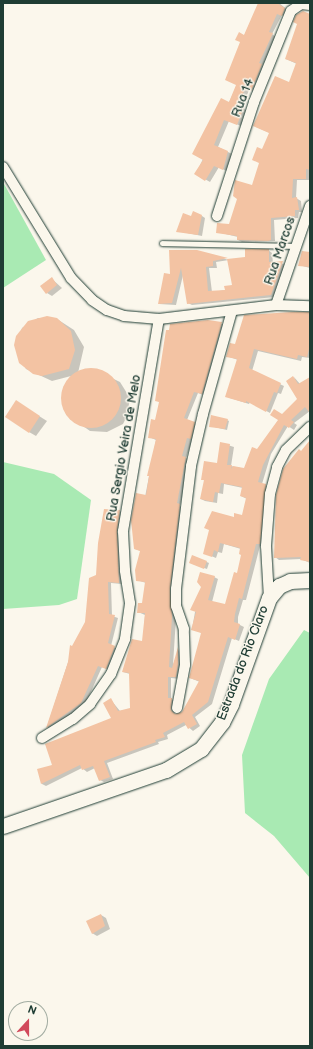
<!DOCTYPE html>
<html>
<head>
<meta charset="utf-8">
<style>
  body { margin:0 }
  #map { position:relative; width:313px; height:1049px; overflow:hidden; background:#fbf7ec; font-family:"Balsamiq Sans",sans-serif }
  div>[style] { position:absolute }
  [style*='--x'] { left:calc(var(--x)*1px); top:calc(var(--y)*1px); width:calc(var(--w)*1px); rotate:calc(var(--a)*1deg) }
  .green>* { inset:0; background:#a9eab3 }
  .shadow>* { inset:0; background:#0003 }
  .building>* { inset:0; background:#f3c3a3 }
  .round { border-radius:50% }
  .roads { filter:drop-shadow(0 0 1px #1f3d34) drop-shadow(0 0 1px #1f3d34) }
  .lane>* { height:5px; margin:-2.5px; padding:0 2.5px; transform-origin:2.5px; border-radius:2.5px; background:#fbf7ec }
  .street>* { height:10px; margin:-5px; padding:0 5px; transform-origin:5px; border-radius:5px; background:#fbf7ec }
  .secondary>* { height:15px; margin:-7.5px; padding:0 7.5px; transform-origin:7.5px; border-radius:7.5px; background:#fbf7ec }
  span { translate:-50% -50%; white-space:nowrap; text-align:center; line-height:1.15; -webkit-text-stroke:3px #fbf7ec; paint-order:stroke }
  .street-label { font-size:13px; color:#1f3d34 }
  .frame { position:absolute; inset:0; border:4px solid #1f3d34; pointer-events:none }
  .north { position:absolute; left:8px; top:1001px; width:40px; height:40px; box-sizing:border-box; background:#fbf7ec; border:1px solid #a3ada2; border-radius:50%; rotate:21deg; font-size:11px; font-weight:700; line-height:16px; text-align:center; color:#1f3d34 }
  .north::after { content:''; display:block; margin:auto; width:14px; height:18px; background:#d1495b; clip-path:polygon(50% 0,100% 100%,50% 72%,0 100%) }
</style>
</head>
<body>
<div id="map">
  <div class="green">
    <i style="clip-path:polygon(3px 182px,46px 260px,3px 288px)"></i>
    <i style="clip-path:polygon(3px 462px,54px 474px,91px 500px,77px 599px,59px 605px,3px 609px)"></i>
    <i style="clip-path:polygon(304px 630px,310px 633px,310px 878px,274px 836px,245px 813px,242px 755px,269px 679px)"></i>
  </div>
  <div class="shadow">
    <i style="clip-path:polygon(259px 3px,279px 3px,289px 11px,286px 18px,282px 15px,272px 34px,276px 37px,263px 66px,266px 68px,255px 93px,249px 90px,242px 108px,248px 111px,241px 126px,229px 121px,218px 147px,232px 154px,228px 172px,219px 167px,210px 182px,196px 174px,237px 85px,244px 36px)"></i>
    <i style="clip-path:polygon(310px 15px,310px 180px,297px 180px,296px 198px,301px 201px,302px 212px,299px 212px,298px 218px,274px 220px,275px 241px,242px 242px,238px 240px,238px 237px,217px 232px,230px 225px,253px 187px,270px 133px,254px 126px,290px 83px,297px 64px,286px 59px)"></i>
    <i style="clip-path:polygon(202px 216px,205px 218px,202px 236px,177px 231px,191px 218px)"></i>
    <i style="clip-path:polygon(evenodd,268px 250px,272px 253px,273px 263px,287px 264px,275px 297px,192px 305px,188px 303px,183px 275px,176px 305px,159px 304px,171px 276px,197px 251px,229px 260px,246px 258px,268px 250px,229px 260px,233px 286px,226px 290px,212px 292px,209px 268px,217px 268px,216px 262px,229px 260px)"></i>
    <i style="clip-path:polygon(310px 253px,310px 268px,299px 265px)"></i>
    <i style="clip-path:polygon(52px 279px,62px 288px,52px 296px,47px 293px)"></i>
    <i style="clip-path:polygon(310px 312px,310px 358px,302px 357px,301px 361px,258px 351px,252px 371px,284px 386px,281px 394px,278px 393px,270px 413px,250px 402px,249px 404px,230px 398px,238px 360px,227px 356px,235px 346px)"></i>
    <i style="clip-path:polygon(38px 318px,57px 319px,74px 330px,84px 347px,78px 373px,93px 369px,120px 382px,130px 398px,127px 416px,123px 424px,107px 432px,90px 431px,66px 414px,62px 397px,71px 376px,52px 381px,26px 369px,17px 354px,16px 345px,22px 328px)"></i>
    <i style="clip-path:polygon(208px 321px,226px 325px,206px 396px,198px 393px,187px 420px,198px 425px,186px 458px,190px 460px,180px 506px,183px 508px,173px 665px,179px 649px,182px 651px,180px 679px,171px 678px,171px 699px,176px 701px,174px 713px,177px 715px,183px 713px,200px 682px,190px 678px,202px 633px,192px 629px,195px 612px,214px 577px,218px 579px,212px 602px,226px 605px,238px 574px,242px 555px,241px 549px,224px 544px,222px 553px,218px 552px,216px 558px,204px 553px,235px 519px,243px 516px,247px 499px,241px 496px,243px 488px,224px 484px,223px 494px,218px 493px,217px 503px,205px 501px,201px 499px,205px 481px,202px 479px,218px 464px,221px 443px,234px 447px,231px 466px,245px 469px,282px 415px,299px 399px,294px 377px,300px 384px,310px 378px,310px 411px,294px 423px,297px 425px,294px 430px,288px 426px,271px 454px,262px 484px,269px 487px,263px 546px,260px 546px,246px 600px,243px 600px,238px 617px,238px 624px,244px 627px,239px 641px,232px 638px,212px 704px,195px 717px,200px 726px,193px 731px,186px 725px,167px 735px,168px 739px,158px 742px,159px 744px,107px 763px,113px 779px,104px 782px,100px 780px,95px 768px,87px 772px,82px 768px,46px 786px,42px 784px,38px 770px,54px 765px,112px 718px,111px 700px,120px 711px,131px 709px,130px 674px,123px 672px,143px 642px,145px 615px,138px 612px,143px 604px,146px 583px,137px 580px,141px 551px,135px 549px,156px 440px,149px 437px,156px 421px,160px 402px,156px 400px)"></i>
    <i style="clip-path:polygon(23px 406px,47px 421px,36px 436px,29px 432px)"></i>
    <i style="clip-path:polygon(227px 420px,229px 421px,227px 430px,210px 426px)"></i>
    <i style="clip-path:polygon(310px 443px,310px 563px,301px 559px,279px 560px,275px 557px,302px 451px)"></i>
    <i style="clip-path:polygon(120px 511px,123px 513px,122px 584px,111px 583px,112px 616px,118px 618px,111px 646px,118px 649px,110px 670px,102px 667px,85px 705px,50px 729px,47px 727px,73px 647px,86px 622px,97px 576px)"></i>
    <i style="clip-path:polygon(193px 556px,209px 563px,207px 569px,193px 564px)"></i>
    <i style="clip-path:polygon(101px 915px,106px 918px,110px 929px,97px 936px,92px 933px)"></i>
  </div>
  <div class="building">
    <i style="clip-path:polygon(258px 3px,277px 3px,285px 8px,282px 16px,277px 14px,269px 32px,273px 33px,259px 63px,262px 64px,251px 91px,245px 89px,238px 105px,244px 107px,237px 125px,224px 120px,214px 145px,228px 151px,223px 170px,214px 166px,205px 181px,194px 174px,203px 160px,192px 154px,221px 98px,229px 102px,236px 85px,225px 80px,240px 42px,235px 40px,239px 32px,244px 35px)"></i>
    <i style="clip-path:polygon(303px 11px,310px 14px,310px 170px,306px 169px,306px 179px,293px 179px,292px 198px,297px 197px,299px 210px,295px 210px,295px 216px,271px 218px,271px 240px,268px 241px,237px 240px,237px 236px,216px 233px,217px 223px,229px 224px,237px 199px,233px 196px,235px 180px,252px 185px,259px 163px,252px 160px,257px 147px,262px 149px,269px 133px,253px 126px,275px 76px,289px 82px,296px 63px,285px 59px,297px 24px,293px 22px,296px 15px)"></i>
    <i style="clip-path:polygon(193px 211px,202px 215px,198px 235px,176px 232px,183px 213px,191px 216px)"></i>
    <i style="clip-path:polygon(245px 249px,269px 249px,269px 262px,283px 261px,271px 295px,187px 304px,181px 268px,172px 303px,158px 304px,164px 273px,170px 274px,169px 250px,197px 250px,228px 258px,213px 261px,213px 266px,206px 267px,208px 291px,225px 290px,224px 286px,232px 285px,227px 259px,245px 257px)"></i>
    <i style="clip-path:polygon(302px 251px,310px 252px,310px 267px,298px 266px)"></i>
    <i style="clip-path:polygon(52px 277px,57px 285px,46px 294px,40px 286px)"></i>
    <i style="clip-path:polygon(292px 312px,310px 312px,310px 345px,307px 357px,298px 355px,297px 359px,254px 349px,249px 368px,281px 383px,277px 393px,274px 392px,266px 412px,246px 401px,246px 403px,225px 397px,237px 359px,226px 357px,230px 343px,235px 344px,244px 315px)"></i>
    <i style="clip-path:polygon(47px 316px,57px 318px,71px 331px,75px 350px,69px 369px,42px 376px,33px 374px,19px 363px,14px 345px,16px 336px,28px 321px)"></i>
    <i style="clip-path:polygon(208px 320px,222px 322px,202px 394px,194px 392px,184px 418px,195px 422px,191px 439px,187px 438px,182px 456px,186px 457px,177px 503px,180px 504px,170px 589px,172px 616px,169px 667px,172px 668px,178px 647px,178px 664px,176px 677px,168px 677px,168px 698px,172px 698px,171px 710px,175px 714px,182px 712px,199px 681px,189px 678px,201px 633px,191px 630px,196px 612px,190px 610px,201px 587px,197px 582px,200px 572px,215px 576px,208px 600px,225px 604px,234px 572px,237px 573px,241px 555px,239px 554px,240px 548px,220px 543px,218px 552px,214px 550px,212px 557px,203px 554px,209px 530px,204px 528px,212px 511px,234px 517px,234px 513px,242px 515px,246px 498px,240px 496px,242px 487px,221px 483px,219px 493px,215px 492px,213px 502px,200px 499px,204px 480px,201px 480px,204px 461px,217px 463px,220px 442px,230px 444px,227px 465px,232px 465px,231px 469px,233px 466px,244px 468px,252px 447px,257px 449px,278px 420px,270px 415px,274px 409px,282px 414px,297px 399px,286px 381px,293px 376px,298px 384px,310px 377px,310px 413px,305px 407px,291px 420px,294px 422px,289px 428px,284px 425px,263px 465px,258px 482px,266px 484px,260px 544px,256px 544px,242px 599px,239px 598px,235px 614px,234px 622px,240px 624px,235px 640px,228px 637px,208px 702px,192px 715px,197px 724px,188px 729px,184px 722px,163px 733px,165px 737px,155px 740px,156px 742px,104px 761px,110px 777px,99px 781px,93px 766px,82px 770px,80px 765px,41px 784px,37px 769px,52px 765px,45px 744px,111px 718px,103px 703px,111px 698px,118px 711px,130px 708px,129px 673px,122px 672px,132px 639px,142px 641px,145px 613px,137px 613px,138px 603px,142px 603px,145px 582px,136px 581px,135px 570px,140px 551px,134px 549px,131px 520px,136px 493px,146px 495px,149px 476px,147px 476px,156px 439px,148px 438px,151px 419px,155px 420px,159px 402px,155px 401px,166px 330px,169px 330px,170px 324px)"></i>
    <i class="round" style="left:61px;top:368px;width:60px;height:60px"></i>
    <i style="clip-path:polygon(16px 400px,40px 416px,29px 433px,5px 417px)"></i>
    <i style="clip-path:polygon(211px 415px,228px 419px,225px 429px,209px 427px)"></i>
    <i style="clip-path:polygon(310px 440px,310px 562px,300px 560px,301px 557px,274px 558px,276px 495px,283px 469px,299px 449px,301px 451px)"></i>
    <i style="clip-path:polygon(104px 509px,120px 510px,117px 531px,119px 583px,108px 582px,109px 614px,115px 615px,108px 643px,115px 646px,106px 669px,98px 666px,81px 703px,46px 728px,68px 662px,70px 645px,72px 646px,85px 622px,89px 578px,96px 575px,98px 543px)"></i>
    <i style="clip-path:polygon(192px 555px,207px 561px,204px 569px,189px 563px)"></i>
    <i style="clip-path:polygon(101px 914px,105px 926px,92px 934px,86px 921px)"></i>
  </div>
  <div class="roads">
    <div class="lane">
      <i style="--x:162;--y:243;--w:133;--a:1.3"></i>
    </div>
    <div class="street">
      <i style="--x:3;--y:167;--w:130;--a:58.5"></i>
      <i style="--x:71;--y:278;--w:30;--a:46"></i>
      <i style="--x:92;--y:300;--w:18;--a:34"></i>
      <i style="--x:107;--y:310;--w:18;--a:19"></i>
      <i style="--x:124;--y:316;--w:35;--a:5"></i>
      <i style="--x:159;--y:319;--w:118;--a:-6.8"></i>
      <i style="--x:276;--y:305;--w:34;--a:2"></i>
      <i style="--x:217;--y:216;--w:120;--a:-72"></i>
      <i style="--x:254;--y:102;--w:98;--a:-67.9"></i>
      <i style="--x:291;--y:11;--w:12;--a:-35"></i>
      <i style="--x:301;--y:4;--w:9;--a:6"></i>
      <i style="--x:276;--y:305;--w:105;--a:-71"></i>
      <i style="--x:269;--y:598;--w:52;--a:-93.3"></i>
      <i style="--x:266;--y:546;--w:52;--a:-85.6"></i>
      <i style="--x:270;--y:494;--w:28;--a:-75"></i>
      <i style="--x:277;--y:467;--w:19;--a:-62"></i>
      <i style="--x:286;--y:450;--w:33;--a:-44"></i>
      <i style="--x:177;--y:708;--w:44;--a:-79.5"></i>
      <i style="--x:185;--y:665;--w:36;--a:-92"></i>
      <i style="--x:184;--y:629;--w:24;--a:-109"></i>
      <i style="--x:176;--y:606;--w:17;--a:-90"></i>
      <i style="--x:176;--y:589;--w:124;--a:-83"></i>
      <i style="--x:191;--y:466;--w:53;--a:-77"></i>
      <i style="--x:203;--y:414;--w:107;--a:-74.3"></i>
      <i style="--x:42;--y:738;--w:36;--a:-32"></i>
      <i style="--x:73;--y:719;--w:23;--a:-41"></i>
      <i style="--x:90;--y:704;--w:37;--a:-55"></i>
      <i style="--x:111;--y:674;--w:38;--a:-68"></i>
      <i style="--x:125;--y:639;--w:36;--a:-82"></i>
      <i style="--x:130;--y:603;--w:33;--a:-99"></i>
      <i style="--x:125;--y:570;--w:39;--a:-93"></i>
      <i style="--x:123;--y:531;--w:215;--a:-80.4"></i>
    </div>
    <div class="secondary">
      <i style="--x:3;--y:826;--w:172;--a:-19"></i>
      <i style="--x:166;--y:770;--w:41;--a:-31"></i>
      <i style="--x:201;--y:749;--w:34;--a:-52"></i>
      <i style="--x:222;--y:722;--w:20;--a:-63"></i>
      <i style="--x:231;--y:704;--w:113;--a:-70.3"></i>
      <i style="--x:269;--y:598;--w:16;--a:-50"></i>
      <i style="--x:279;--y:586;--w:12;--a:-24"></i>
      <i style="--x:290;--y:581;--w:20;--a:-3"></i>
    </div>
  </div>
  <div class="street-label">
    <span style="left:243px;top:98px;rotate:-69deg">Rua 14</span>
    <span style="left:280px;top:251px;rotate:-71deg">Rua Marcos</span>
    <span style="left:124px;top:448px;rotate:-80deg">Rua Sergio Veira de Melo</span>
    <span style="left:243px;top:663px;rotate:-69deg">Estrada do Rio Claro</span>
  </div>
  <div class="frame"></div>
  <div class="north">N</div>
</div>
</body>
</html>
